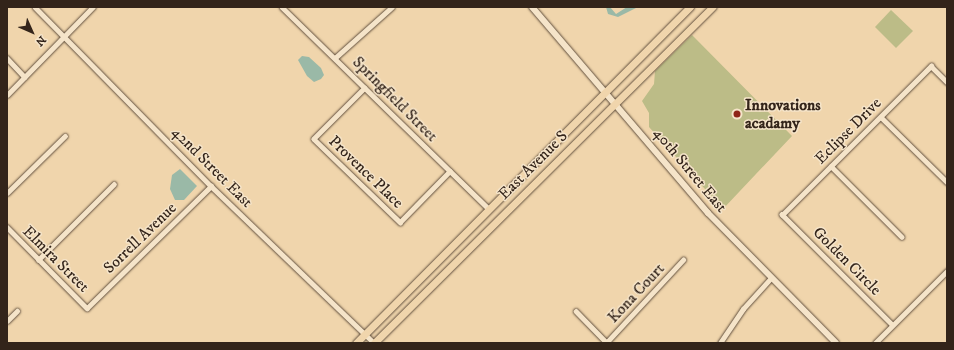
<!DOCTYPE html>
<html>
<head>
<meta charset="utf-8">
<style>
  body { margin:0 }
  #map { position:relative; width:954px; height:350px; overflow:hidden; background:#f0d5ac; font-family:"IM FELL DW Pica",serif }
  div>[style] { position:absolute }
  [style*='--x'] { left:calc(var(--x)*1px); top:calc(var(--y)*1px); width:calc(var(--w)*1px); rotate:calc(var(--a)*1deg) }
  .green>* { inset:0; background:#bcbc87 }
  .water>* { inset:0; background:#9ab9a7 }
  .roads { filter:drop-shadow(0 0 1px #62503e) drop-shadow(0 0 1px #62503e) }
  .street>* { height:4.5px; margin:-2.25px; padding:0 2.25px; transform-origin:2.25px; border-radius:2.25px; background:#f5e4c9 }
  .secondary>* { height:6px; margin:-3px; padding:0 3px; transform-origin:3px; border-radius:3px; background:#f5e4c9 }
  .primary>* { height:7px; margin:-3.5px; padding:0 3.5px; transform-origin:3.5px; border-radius:3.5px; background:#f0d5ac }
  .dots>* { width:11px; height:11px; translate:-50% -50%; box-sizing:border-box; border:2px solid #f5e4c9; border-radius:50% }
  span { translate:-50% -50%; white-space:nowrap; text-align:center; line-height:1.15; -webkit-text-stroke:3px #f5e4c9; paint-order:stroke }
  .street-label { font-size:16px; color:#33241a }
  .poi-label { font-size:16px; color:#33241a; font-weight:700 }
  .left { translate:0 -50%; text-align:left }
  .frame { position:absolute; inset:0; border:8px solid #33241a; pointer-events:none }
  .north { position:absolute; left:12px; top:12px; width:40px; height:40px; -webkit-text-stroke:3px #f5e4c9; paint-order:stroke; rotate:135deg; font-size:11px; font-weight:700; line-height:16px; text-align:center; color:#33241a }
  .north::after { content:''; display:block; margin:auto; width:14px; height:18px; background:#33241a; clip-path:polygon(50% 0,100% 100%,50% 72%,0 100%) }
</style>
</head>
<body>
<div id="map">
  <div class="green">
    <i style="clip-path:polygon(891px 10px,913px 31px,896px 48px,875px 27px)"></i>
    <i style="clip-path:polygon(692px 35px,792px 136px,723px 209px,649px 127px,649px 113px,642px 101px,654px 84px,655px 71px)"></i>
  </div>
  <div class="water">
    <i style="clip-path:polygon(610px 7px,616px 14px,627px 7px,638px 7px,618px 17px,608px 14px,606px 7px)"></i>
    <i style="clip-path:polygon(302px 56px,309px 57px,321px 68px,324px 75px,321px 79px,314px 82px,307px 76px,298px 60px)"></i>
    <i style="clip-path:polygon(180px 169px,197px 186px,184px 200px,175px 200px,170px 189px,172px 175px)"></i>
  </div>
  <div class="roads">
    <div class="street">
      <i style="--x:35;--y:7;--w:251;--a:45.5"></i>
      <i style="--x:211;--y:186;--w:226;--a:43.9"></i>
      <i style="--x:282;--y:7;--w:289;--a:44.3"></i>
      <i style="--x:7;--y:58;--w:26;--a:47"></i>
      <i style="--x:335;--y:58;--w:76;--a:-41.8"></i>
      <i style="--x:365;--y:88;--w:72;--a:135"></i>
      <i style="--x:314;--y:139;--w:120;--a:44"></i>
      <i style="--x:400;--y:222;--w:71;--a:-45.6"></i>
      <i style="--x:7;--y:95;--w:123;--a:-45.7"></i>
      <i style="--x:881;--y:117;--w:93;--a:44.6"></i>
      <i style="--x:831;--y:166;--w:100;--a:45"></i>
      <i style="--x:7;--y:193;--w:81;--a:-44.5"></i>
      <i style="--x:7;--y:227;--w:114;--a:45.4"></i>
      <i style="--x:87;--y:308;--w:174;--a:-44.5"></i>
      <i style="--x:38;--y:260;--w:107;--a:-45"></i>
      <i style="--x:576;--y:311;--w:45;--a:45.9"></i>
      <i style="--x:7;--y:321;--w:14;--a:-45"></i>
      <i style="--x:892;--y:325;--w:156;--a:-135"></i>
      <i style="--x:782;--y:215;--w:211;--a:-45"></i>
      <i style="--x:931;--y:66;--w:23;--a:45"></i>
      <i style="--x:607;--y:342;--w:112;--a:-47.2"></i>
      <i style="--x:720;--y:343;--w:41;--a:-55.9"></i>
      <i style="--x:743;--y:309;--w:42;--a:-47.9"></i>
      <i style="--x:875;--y:343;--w:102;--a:-45"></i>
    </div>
    <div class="secondary">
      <i style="--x:532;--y:7;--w:271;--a:49.5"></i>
      <i style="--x:708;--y:213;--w:182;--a:45.4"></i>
    </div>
    <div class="primary">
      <i style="--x:356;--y:343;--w:474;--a:-45.2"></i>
      <i style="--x:374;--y:343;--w:477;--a:-44.8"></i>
    </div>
  </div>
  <div class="dots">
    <i style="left:737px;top:114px;background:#8f2418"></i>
  </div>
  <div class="street-label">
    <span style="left:395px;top:99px;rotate:45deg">Springfield Street</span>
    <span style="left:848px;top:131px;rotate:-45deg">Eclipse Drive</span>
    <span style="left:533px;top:165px;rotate:-45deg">East Avenue S</span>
    <span style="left:212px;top:167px;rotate:45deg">42nd Street East</span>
    <span style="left:690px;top:170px;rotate:50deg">40th Street East</span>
    <span style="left:366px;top:172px;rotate:44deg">Provence Place</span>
    <span style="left:140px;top:238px;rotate:-44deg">Sorrell Avenue</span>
    <span style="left:56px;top:259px;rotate:45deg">Elmira Street</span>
    <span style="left:847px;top:261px;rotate:45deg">Golden Circle</span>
    <span style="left:636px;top:293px;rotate:-47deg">Kona Court</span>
  </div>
  <div class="poi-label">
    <span class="left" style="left:745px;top:114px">Innovations<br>acadamy</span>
  </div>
  <div class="frame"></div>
  <div class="north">N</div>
</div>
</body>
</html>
